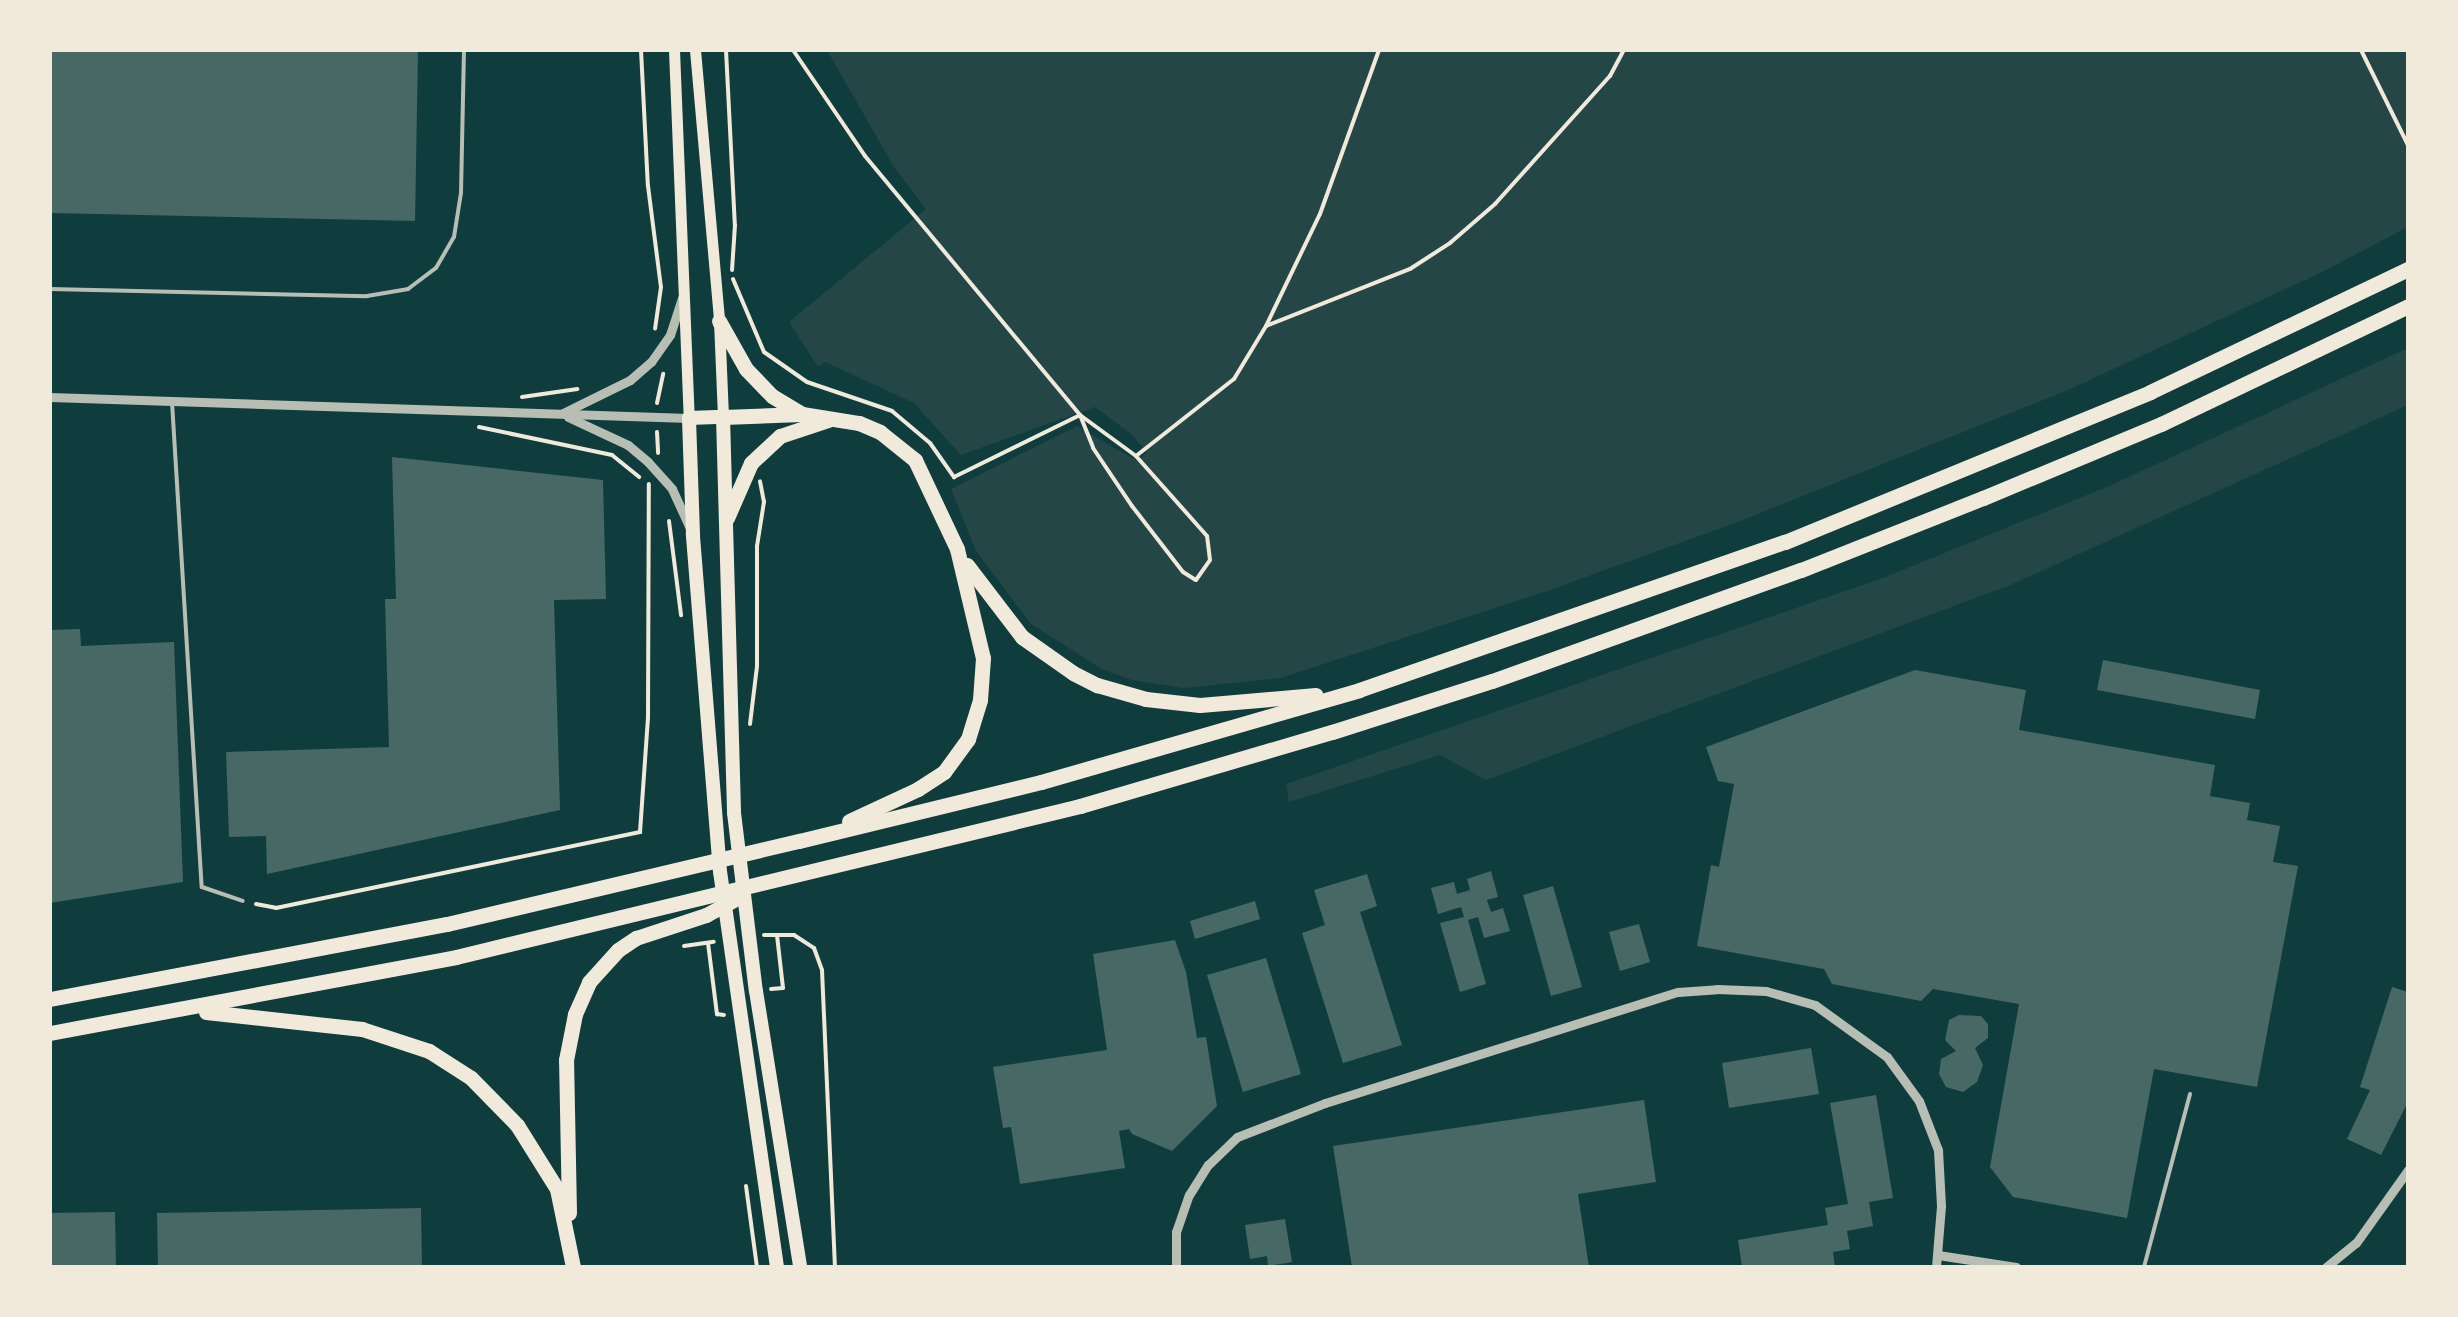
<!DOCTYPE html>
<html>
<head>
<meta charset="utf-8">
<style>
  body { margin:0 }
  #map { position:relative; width:2458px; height:1317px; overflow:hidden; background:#0f3d3e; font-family:Georgia,serif }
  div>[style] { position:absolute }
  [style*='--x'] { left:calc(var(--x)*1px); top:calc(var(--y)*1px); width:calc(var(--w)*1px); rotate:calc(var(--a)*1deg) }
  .green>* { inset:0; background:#244646 }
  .building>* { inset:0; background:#486865 }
  .path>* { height:4px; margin:-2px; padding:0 2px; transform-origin:2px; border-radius:2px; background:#f1e9da }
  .service>* { height:4px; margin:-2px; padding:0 2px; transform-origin:2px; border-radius:2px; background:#b8beb3 }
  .minor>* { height:9px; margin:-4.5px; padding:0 4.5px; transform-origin:4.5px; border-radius:4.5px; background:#b8beb3 }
  .secondary>* { height:11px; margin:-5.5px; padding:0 5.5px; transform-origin:5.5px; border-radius:5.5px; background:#f1e9da }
  .primary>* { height:14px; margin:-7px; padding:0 7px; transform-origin:7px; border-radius:7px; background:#f1e9da }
  .motorway>* { height:15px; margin:-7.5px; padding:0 7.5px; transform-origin:7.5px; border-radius:7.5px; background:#f1e9da }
  span { translate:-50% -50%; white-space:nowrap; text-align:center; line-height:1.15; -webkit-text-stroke:10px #f1e9da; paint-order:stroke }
  .frame { position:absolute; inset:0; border:52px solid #f1e9da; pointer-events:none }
</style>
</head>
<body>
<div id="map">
  <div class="green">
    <i style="clip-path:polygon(827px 50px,2408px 50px,2408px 227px,2320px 273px,2066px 391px,1735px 523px,1547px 591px,1281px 678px,1183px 688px,1132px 680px,1102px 669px,1031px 624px,976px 551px,951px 489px,1077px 426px,1137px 461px,1147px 452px,1130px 433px,1095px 407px,961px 455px,914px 403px,825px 362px,818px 367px,789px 322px,926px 209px,894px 167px)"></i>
    <i style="clip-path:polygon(2408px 348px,2408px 405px,2008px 586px,1486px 780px,1440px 755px,1289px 802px,1286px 784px,1883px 578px,2109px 486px)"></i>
  </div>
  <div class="building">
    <i style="clip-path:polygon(50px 50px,418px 50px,415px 221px,50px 213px)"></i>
    <i style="clip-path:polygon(392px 457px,603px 480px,606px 599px,554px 600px,560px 810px,267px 874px,266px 836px,229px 837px,226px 752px,389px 747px,385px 599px,396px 599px)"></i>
    <i style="clip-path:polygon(80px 629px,81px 646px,174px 642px,183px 882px,50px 903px,50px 630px)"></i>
    <i style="clip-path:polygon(2103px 660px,2260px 690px,2255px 719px,2097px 690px)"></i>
    <i style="clip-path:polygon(1915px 670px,2026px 690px,2019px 730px,2215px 765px,2210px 796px,2250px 803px,2247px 820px,2280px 826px,2273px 862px,2298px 866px,2257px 1087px,2154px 1069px,2127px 1218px,2013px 1197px,1990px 1167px,2019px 1004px,1933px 989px,1921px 1001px,1832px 984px,1824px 969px,1697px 946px,1711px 865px,1719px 867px,1734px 784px,1718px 781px,1706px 747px)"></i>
    <i style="clip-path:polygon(1491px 871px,1498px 897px,1487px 900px,1491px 912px,1503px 908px,1510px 931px,1484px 938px,1478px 917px,1468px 920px,1486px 984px,1460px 992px,1440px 923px,1464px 917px,1461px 907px,1438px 914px,1431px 888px,1454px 882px,1457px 894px,1470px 890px,1467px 879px)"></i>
    <i style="clip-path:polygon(1367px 874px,1377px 906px,1360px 912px,1402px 1045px,1343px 1063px,1302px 933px,1325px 925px,1314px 890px)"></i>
    <i style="clip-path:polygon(1553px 886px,1582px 987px,1551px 996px,1523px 895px)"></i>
    <i style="clip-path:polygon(1255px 901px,1260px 919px,1195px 939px,1190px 921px)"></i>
    <i style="clip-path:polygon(1639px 924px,1650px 962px,1620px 971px,1609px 932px)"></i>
    <i style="clip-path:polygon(1175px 940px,1186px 972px,1197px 1038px,1206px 1037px,1217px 1106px,1172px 1151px,1132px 1134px,1129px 1129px,1119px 1131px,1125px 1168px,1020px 1184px,1011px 1127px,1003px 1128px,993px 1067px,1107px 1050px,1093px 954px)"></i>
    <i style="clip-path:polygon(1266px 958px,1301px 1074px,1243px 1092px,1207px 975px)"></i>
    <i style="clip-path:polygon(2392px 987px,2408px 992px,2408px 1102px,2381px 1155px,2347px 1139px,2370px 1090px,2360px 1087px)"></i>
    <i style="clip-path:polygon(1959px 1015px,1981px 1016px,1988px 1024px,1988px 1038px,1975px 1048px,1983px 1065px,1977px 1082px,1963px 1092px,1946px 1087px,1939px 1074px,1941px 1059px,1956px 1051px,1945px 1040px,1949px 1020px)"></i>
    <i style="clip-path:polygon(1811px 1048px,1819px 1094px,1729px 1108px,1722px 1063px)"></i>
    <i style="clip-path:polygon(1876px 1095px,1893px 1198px,1869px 1202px,1873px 1226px,1847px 1231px,1850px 1249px,1833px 1252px,1835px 1267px,1742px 1267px,1738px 1240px,1828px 1225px,1825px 1208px,1848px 1204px,1830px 1103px)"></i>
    <i style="clip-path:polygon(1644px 1100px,1656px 1182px,1578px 1194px,1589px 1267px,1352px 1267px,1333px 1146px)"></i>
    <i style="clip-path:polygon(421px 1208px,422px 1267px,158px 1267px,157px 1213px)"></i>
    <i style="clip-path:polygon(115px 1212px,116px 1267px,50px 1267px,50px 1213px)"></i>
    <i style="clip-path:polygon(1285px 1219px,1292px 1262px,1268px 1266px,1267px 1256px,1250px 1259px,1245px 1225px)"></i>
  </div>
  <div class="path">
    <i style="--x:641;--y:50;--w:136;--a:87.1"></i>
    <i style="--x:648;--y:186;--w:102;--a:82.7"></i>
    <i style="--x:661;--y:287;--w:42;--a:98.1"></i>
    <i style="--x:726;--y:50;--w:175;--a:87.1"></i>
    <i style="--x:735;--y:225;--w:45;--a:93.8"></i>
    <i style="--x:793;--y:50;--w:128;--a:55.8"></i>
    <i style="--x:865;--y:156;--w:337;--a:50.3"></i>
    <i style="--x:1080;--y:415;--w:35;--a:68"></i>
    <i style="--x:1093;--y:448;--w:70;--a:56.1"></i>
    <i style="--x:1132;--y:506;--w:83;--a:52.3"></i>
    <i style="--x:1183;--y:572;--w:15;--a:32"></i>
    <i style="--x:1196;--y:580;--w:24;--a:-55"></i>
    <i style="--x:1210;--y:560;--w:24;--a:-97"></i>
    <i style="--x:1207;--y:536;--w:107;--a:-131.6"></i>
    <i style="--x:1136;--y:456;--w:125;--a:-38.2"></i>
    <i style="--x:1234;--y:379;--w:62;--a:-58.9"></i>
    <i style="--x:1266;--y:326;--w:155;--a:-21.6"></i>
    <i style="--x:1410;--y:269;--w:48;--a:-33"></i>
    <i style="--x:1450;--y:243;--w:60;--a:-40.9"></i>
    <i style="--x:1495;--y:204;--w:172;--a:-48.1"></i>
    <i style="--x:1610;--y:76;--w:30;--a:-62"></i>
    <i style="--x:2361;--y:50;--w:106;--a:63.7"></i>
    <i style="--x:733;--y:279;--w:79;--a:67"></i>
    <i style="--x:764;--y:352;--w:52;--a:34.9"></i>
    <i style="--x:807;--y:382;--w:90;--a:18.8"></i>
    <i style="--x:892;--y:411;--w:50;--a:40.1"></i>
    <i style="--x:930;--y:443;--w:42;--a:54.8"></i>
    <i style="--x:954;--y:477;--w:140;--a:-26.2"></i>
    <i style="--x:1080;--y:415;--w:69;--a:36.2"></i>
    <i style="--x:1266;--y:326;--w:124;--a:-64.3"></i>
    <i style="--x:1320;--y:214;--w:174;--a:-70.2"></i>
    <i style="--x:522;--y:397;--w:56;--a:-8.3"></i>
    <i style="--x:657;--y:403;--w:30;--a:-78"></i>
    <i style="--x:479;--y:427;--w:136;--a:11.9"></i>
    <i style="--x:612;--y:455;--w:35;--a:39"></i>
    <i style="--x:657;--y:432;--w:21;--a:87"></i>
    <i style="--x:669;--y:521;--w:95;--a:82.7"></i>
    <i style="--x:750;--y:724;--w:58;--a:-83.1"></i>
    <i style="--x:757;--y:666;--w:120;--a:-90"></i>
    <i style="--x:757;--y:546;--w:45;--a:-81"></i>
    <i style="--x:764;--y:502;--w:21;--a:-101"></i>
    <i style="--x:256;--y:904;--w:20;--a:11"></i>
    <i style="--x:276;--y:908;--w:372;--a:-11.8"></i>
    <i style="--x:640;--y:832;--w:115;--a:-86"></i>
    <i style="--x:648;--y:717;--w:233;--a:-89.8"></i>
    <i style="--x:764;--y:935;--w:30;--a:0"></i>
    <i style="--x:794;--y:935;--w:24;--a:33"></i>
    <i style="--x:814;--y:948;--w:23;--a:70"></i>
    <i style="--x:822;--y:970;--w:297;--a:87.5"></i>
    <i style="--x:708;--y:943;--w:72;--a:82.8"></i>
    <i style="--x:717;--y:1014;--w:7;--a:8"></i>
    <i style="--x:684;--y:946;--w:30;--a:-8"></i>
    <i style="--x:771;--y:989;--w:12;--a:-5"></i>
    <i style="--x:783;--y:988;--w:53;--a:-96.5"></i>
    <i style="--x:746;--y:1186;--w:82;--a:82.3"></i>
  </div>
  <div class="service">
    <i style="--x:50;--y:289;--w:317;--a:1.3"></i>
    <i style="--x:367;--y:296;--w:42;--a:-9.7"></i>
    <i style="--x:408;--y:289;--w:35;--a:-37"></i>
    <i style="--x:436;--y:268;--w:36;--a:-60"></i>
    <i style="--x:454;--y:237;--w:45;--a:-81"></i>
    <i style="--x:461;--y:193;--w:143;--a:-88.8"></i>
    <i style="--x:172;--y:402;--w:486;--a:86.5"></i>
    <i style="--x:202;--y:887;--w:43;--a:18.9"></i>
    <i style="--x:2144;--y:1267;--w:179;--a:-75.1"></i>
  </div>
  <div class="minor">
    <i style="--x:50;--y:397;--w:639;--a:1.88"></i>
    <i style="--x:563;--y:413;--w:75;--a:-26.2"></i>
    <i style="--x:630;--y:380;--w:28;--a:-41"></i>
    <i style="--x:651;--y:362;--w:33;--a:-55"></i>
    <i style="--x:670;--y:335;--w:39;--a:-72"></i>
    <i style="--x:568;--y:417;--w:66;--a:25"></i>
    <i style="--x:628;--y:445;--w:26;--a:40"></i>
    <i style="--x:648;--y:462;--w:36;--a:48"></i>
    <i style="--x:672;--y:489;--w:41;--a:65.3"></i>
    <i style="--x:1938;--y:1255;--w:79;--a:8.7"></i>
    <i style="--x:1176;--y:1267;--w:35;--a:-90"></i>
    <i style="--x:1176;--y:1232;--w:39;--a:-71"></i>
    <i style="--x:1189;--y:1195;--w:36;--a:-58"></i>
    <i style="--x:1208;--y:1165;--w:40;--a:-44"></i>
    <i style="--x:1237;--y:1137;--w:94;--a:-21.1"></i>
    <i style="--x:1325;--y:1103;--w:370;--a:-17.5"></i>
    <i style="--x:1678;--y:992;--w:39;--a:-4"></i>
    <i style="--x:1717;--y:989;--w:49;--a:2.3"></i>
    <i style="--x:1766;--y:991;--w:51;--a:15.9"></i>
    <i style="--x:1815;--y:1005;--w:89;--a:35.8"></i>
    <i style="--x:1887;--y:1057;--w:54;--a:54"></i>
    <i style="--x:1919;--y:1101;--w:53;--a:68.8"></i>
    <i style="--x:1938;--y:1150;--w:56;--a:86.9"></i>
    <i style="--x:1941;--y:1206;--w:61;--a:94.7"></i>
    <i style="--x:2326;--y:1267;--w:38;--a:-39"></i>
    <i style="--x:2356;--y:1243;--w:90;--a:-54.5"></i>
  </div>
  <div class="secondary">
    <i style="--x:674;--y:50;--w:368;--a:87.7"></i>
    <i style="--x:695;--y:50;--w:272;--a:84.9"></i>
    <i style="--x:719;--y:321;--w:96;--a:87.6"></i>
  </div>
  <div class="primary">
    <i style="--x:777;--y:1267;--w:399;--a:-98.2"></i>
    <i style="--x:720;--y:872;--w:339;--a:-94.6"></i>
    <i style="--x:693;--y:534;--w:116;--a:-92"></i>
    <i style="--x:689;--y:418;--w:34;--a:-2"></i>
    <i style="--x:723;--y:417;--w:396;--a:88.4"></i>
    <i style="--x:734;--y:813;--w:179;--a:83"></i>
    <i style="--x:756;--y:991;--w:279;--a:80.9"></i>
  </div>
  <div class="motorway">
    <i style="--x:719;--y:321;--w:55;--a:60.6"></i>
    <i style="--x:746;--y:369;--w:37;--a:46"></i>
    <i style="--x:772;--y:396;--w:35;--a:31"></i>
    <i style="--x:723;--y:417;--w:79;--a:-2.2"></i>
    <i style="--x:802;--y:414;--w:58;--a:9"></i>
    <i style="--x:859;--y:423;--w:23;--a:23"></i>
    <i style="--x:880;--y:432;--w:45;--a:38.7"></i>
    <i style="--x:915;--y:460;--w:98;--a:64.7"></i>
    <i style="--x:957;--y:549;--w:112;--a:76.6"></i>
    <i style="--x:983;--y:658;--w:42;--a:94.1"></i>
    <i style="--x:980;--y:700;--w:41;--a:107.1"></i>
    <i style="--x:968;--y:739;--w:41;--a:126"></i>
    <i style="--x:944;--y:772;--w:31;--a:147"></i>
    <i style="--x:918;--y:789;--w:76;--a:155.1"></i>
    <i style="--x:727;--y:518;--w:60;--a:-66.4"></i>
    <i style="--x:751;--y:463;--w:40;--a:-43"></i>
    <i style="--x:780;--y:436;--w:51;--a:-18.4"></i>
    <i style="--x:967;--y:565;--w:91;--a:52.6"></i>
    <i style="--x:1022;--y:637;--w:62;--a:35.2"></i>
    <i style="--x:1073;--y:673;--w:27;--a:27"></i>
    <i style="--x:1097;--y:685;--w:51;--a:15.9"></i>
    <i style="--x:1146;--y:699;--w:54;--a:6.3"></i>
    <i style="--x:1200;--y:705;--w:116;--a:-4.9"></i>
    <i style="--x:50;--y:999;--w:404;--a:-10.7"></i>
    <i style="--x:447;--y:924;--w:362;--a:-13.3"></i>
    <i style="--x:799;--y:841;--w:249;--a:-13.7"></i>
    <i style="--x:1041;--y:782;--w:331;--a:-16.1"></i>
    <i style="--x:1359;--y:690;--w:451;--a:-19.2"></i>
    <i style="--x:1785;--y:542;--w:395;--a:-22.3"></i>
    <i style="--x:2150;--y:392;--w:286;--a:-25.5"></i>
    <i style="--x:206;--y:1012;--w:157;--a:6.2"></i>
    <i style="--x:362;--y:1029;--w:71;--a:18.2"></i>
    <i style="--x:429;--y:1051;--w:50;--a:32.7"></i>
    <i style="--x:471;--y:1078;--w:66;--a:45.6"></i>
    <i style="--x:517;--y:1125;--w:75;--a:58"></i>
    <i style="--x:557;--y:1189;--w:80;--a:78.4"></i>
    <i style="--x:50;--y:1033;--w:413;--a:-10.6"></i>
    <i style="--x:456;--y:957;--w:642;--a:-13.6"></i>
    <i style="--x:1080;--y:806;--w:263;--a:-16.4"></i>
    <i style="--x:1332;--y:732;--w:168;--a:-17.7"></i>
    <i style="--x:1492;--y:681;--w:328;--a:-19.8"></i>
    <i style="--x:1801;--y:570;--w:196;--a:-21.6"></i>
    <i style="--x:1983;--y:498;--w:193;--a:-22.6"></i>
    <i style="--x:2161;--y:424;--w:274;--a:-25.5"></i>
    <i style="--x:569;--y:1213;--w:153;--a:-91.1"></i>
    <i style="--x:566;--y:1060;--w:47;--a:-78.9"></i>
    <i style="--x:575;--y:1014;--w:35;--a:-66"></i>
    <i style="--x:589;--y:982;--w:43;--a:-47.8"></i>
    <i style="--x:618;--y:950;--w:22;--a:-34"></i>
    <i style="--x:636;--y:938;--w:74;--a:-18.2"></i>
    <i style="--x:706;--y:915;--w:42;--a:-28.4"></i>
  </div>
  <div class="frame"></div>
</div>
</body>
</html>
